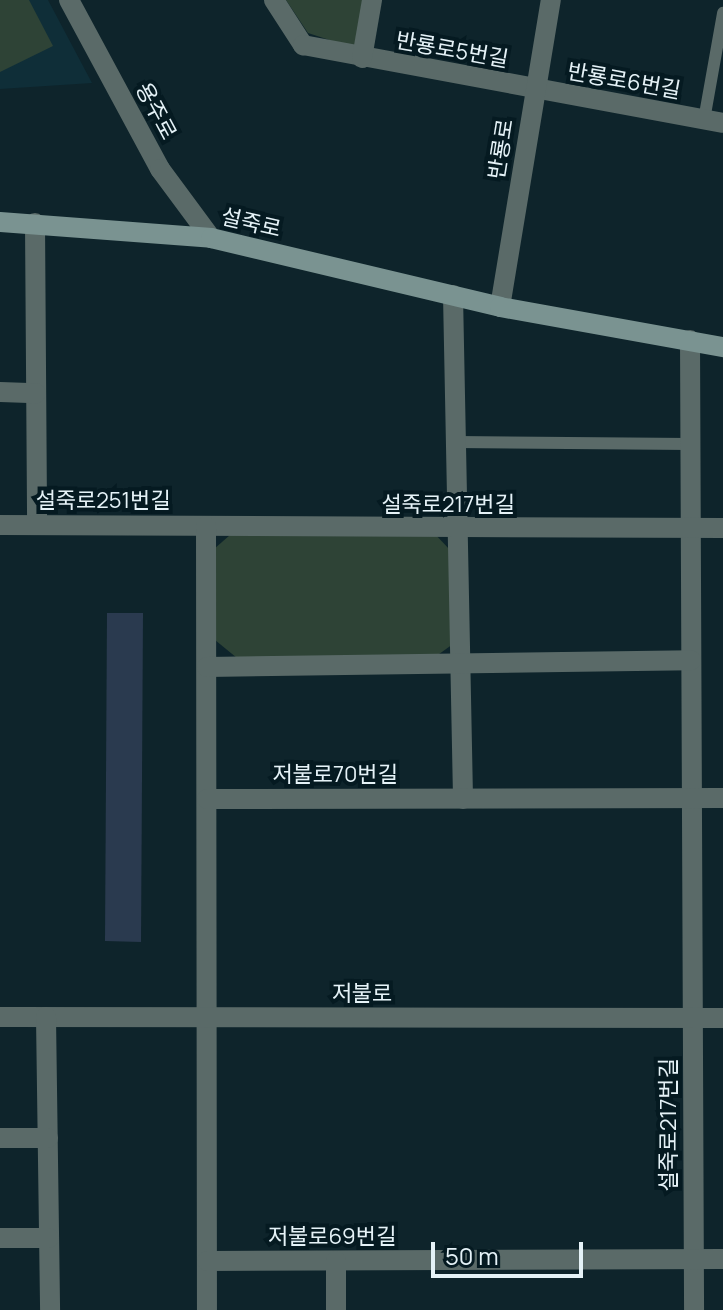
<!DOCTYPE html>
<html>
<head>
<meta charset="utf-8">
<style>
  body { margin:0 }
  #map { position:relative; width:723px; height:1310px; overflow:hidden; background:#0e242b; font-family:Manrope,"Noto Sans KR",sans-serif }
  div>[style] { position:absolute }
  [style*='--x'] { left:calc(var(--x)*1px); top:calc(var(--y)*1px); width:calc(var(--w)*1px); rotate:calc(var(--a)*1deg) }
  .built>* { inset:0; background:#0f2e38 }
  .green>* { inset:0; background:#2e4336 }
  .building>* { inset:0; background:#2a3a4f }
  .service>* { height:12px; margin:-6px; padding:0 6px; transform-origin:6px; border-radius:6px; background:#5a6a68 }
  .minor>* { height:20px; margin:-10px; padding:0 10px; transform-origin:10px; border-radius:10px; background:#5a6a68 }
  .tertiary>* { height:20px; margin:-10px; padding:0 10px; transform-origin:10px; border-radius:10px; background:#5a6a68 }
  .secondary>* { height:20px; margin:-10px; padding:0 10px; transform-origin:10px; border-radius:10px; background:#7a9391 }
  span { translate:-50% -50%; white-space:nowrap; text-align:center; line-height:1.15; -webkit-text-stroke:8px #051a21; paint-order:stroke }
  .street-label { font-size:22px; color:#e5f2f7 }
  .scale { position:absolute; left:431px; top:1242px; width:152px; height:36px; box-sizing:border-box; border:4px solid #e5f2f7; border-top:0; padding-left:10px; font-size:24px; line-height:28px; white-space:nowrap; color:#e5f2f7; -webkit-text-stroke:6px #051a21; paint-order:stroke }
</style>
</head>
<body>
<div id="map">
  <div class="built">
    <i style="clip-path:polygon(0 0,48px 0,92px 83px,0 89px)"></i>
  </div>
  <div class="green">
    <i style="clip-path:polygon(0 0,29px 0,53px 46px,0 72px)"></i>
    <i style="clip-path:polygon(286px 0,366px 0,357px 49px,308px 33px)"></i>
    <i style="clip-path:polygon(434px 533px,450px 550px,453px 644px,435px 657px,237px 658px,215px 640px,214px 549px,230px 535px)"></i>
  </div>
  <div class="building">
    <i style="clip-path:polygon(107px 613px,143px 613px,141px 942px,105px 941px)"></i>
  </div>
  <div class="service">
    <i style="--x:704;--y:120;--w:109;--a:-79.9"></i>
    <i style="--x:456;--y:442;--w:234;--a:0.5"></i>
  </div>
  <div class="minor">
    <i style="--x:274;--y:0;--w:54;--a:57.2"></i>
    <i style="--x:303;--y:45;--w:427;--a:10.5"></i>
    <i style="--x:362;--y:58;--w:59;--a:-80.2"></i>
    <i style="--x:35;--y:223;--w:302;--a:89.6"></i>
    <i style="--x:453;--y:295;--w:504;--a:88.86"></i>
    <i style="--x:690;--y:340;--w:970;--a:89.76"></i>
    <i style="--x:0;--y:392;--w:36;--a:2"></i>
    <i style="--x:0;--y:525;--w:723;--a:0.24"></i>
    <i style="--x:206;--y:526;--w:784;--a:89.93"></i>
    <i style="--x:207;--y:667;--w:484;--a:-0.8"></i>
    <i style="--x:207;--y:799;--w:516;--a:-0.11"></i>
    <i style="--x:0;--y:1017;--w:723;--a:0.08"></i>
    <i style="--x:46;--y:1017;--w:293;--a:89.2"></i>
    <i style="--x:0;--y:1138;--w:48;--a:0"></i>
    <i style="--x:0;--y:1238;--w:49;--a:0"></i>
    <i style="--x:207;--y:1261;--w:516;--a:-0.22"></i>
    <i style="--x:336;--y:1261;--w:49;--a:90"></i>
  </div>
  <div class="tertiary">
    <i style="--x:69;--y:0;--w:192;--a:61.7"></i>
    <i style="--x:160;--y:169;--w:86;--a:53.5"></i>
    <i style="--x:500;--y:307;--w:311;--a:-80.6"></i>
  </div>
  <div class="secondary">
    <i style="--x:0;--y:222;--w:212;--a:4.3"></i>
    <i style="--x:211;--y:238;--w:297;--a:13.4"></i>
    <i style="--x:500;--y:307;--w:227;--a:10.2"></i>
  </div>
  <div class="street-label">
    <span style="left:452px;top:50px;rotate:10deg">반룡로5번길</span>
    <span style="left:624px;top:81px;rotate:10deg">반룡로6번길</span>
    <span style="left:156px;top:111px;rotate:62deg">용주로</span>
    <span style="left:501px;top:149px;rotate:-81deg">반룡로</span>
    <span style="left:251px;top:223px;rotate:13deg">설죽로</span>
    <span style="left:103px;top:501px">설죽로251번길</span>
    <span style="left:448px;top:505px">설죽로217번길</span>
    <span style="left:335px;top:775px">저불로70번길</span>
    <span style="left:362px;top:994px">저불로</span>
    <span style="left:669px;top:1125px;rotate:-90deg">설죽로217번길</span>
    <span style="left:332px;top:1237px">저불로69번길</span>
  </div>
  <div class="scale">50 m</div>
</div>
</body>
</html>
